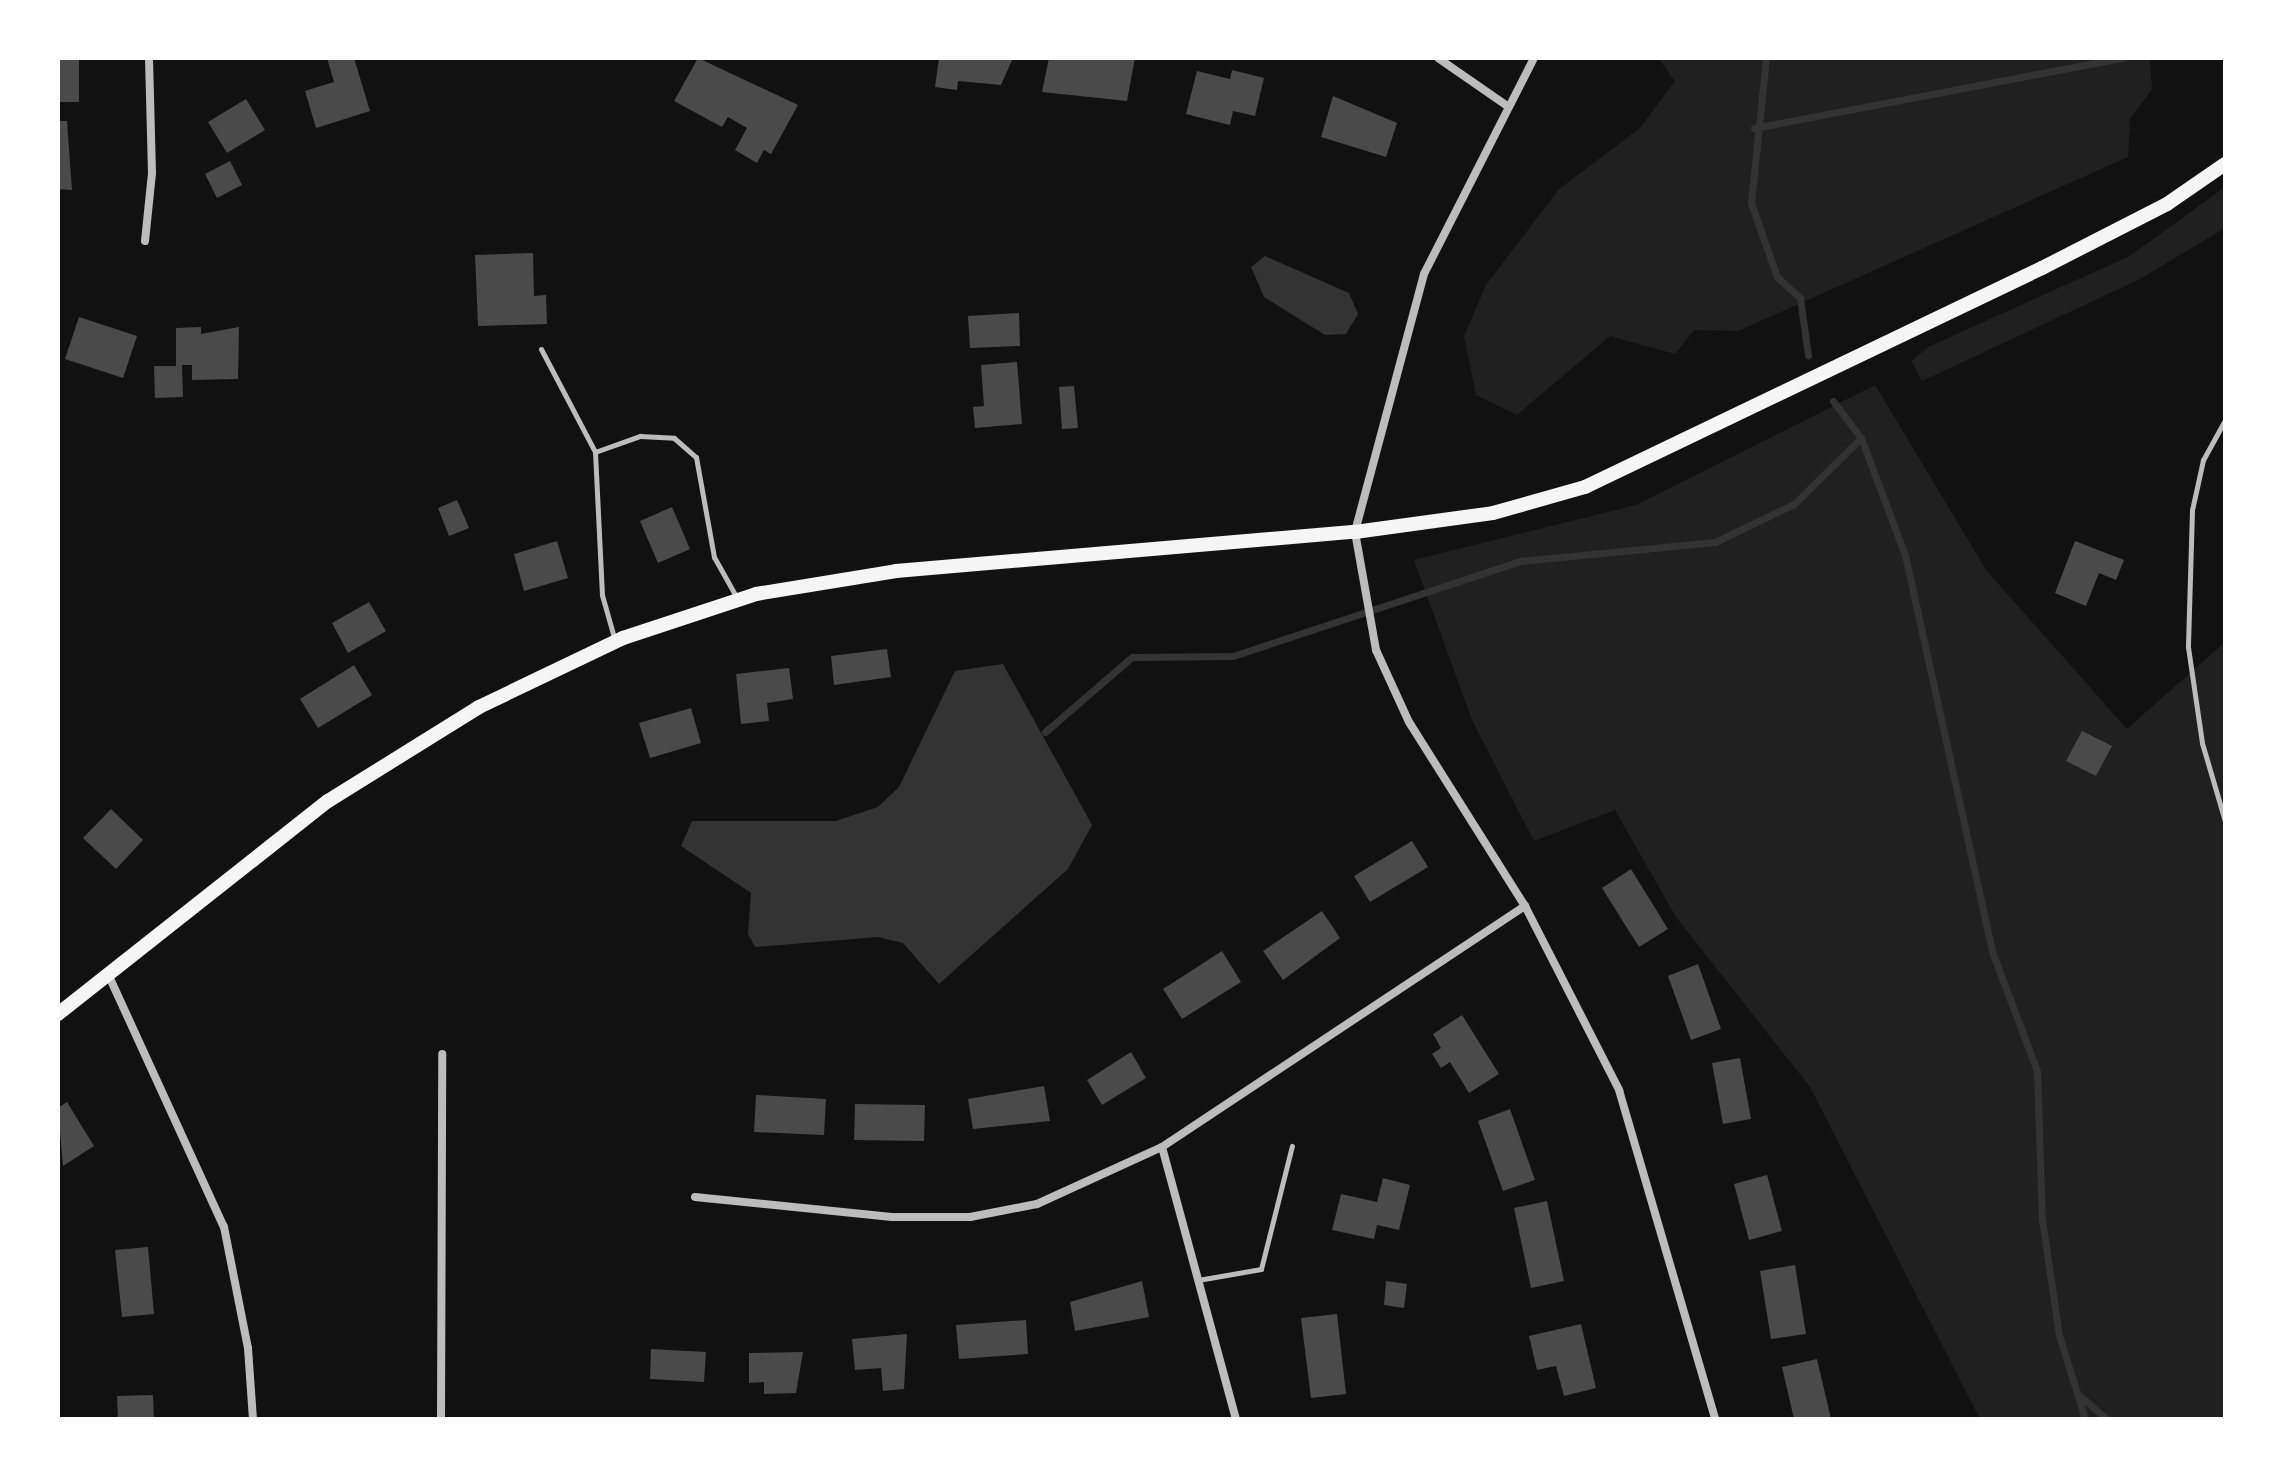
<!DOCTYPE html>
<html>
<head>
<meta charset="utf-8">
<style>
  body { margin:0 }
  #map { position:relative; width:2283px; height:1477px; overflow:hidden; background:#111; font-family:Commissioner,sans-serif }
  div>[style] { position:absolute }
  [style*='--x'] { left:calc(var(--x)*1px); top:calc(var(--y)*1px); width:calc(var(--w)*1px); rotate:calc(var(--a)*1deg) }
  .green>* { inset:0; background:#202020 }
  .water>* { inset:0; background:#333 }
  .stream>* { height:7px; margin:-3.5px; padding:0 3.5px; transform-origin:3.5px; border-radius:3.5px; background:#333 }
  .building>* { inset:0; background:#4a4a4a }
  .service>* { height:5px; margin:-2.5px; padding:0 2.5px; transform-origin:2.5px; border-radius:2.5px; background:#bcbcbc }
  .minor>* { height:8px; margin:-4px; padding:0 4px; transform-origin:4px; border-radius:4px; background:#bcbcbc }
  .secondary>* { height:14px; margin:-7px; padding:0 7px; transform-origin:7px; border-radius:7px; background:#f5f5f5 }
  span { translate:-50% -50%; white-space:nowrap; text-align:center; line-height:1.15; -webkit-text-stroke:6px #fff; paint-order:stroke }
  .frame { position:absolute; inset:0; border:60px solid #fff; pointer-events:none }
</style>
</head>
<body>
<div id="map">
  <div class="green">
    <i style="clip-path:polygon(1658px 58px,2150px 58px,2152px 89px,2130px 119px,2128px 157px,1738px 331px,1694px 330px,1675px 354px,1610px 336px,1517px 415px,1476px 395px,1464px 336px,1486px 285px,1559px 189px,1640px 128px,1675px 81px)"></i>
    <i style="clip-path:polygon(2225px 187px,2225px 228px,2138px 280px,1922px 381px,1911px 361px,1930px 346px,2130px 256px)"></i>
    <i style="clip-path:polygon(1875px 385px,1986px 570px,2127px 729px,2225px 642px,2225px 1419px,1980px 1419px,1810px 1087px,1676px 917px,1615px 810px,1534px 841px,1472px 720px,1414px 560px,1636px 505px)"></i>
  </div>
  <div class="water">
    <i style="clip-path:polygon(1265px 256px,1349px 293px,1358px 314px,1346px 334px,1325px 335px,1264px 297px,1251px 267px)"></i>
    <i style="clip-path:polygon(1003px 664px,1092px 825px,1068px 869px,939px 984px,903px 943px,878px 937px,755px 947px,748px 934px,751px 893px,681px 846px,692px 821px,836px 821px,878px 807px,899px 787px,955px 671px)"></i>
  </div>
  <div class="stream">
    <i style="--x:1766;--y:58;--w:146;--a:95.9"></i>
    <i style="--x:1751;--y:203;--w:78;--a:70.6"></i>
    <i style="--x:1777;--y:277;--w:31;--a:42"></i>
    <i style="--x:1800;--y:298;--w:58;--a:82"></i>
    <i style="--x:1754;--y:128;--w:375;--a:-10.8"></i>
    <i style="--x:1833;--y:401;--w:46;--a:52.9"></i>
    <i style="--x:1861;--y:438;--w:125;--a:69.4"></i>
    <i style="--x:1905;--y:555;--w:409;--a:77.6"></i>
    <i style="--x:1993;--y:954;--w:125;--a:69.4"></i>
    <i style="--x:2037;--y:1071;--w:148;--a:88.1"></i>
    <i style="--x:2042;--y:1219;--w:117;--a:81.7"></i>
    <i style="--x:2059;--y:1335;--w:88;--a:72.8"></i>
    <i style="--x:1045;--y:732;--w:115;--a:-40.8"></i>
    <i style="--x:1132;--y:657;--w:101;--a:-0.6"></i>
    <i style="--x:1233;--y:656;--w:303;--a:-18.3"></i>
    <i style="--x:1521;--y:561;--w:195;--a:-5.6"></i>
    <i style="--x:1715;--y:542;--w:88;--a:-25.7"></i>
    <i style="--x:1794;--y:504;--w:94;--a:-44.6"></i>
    <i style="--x:2079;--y:1395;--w:37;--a:41"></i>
  </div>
  <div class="building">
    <i style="clip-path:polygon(58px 58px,79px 58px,79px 102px,58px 102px)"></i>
    <i style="clip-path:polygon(327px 58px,354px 58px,370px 111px,316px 128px,305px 91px,334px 82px)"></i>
    <i style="clip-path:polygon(698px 58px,798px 105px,771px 154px,764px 150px,757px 163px,735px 150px,747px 128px,728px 117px,722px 127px,674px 101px)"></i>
    <i style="clip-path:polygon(939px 58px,1013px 58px,1001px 85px,958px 81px,957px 90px,935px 87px)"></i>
    <i style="clip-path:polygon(1049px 58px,1135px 58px,1127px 101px,1042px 92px)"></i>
    <i style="clip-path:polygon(1232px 70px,1264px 78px,1255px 116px,1233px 111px,1230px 125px,1186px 114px,1197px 71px,1230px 79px)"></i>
    <i style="clip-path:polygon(1333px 96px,1397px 123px,1386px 157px,1321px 137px)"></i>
    <i style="clip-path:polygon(246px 99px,265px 130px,227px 153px,208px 122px)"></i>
    <i style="clip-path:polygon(58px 121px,67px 121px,72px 190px,58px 189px)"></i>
    <i style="clip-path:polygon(230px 161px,242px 185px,217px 198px,205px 174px)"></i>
    <i style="clip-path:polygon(533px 253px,534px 296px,546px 295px,547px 324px,478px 326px,475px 255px)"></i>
    <i style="clip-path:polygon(1019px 313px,1020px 346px,970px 348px,968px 316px)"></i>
    <i style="clip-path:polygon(79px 317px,137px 336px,123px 378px,65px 359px)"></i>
    <i style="clip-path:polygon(201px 327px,201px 334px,239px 327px,238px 379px,192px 380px,192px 365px,182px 365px,183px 397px,155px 398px,154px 366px,176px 366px,176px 328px)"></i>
    <i style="clip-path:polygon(1017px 362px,1022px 424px,975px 428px,973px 407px,984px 406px,981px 365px)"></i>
    <i style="clip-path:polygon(1074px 386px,1078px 428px,1062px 429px,1059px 387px)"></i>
    <i style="clip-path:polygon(457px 500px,469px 528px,449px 536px,438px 508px)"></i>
    <i style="clip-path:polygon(672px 507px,690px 549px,658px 563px,640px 521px)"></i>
    <i style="clip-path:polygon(557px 541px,568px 578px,524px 591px,514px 554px)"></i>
    <i style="clip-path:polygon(2075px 541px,2124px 560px,2116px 580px,2099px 573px,2086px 606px,2055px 593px)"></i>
    <i style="clip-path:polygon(369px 602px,386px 631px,348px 653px,332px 623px)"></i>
    <i style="clip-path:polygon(887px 649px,891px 677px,834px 685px,831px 656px)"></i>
    <i style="clip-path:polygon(354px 665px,372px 695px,318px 728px,300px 699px)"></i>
    <i style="clip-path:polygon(789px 668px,793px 699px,767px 703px,769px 721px,741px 724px,736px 674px)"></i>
    <i style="clip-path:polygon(691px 708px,701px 743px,650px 758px,639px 723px)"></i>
    <i style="clip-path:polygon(2082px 731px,2112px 746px,2096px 776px,2066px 761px)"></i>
    <i style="clip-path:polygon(111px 809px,143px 840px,116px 869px,83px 838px)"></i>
    <i style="clip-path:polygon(1412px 841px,1428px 867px,1370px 902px,1354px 876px)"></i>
    <i style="clip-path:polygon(1631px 869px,1668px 929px,1639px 947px,1602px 888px)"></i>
    <i style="clip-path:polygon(1322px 911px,1340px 938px,1283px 980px,1263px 951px)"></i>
    <i style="clip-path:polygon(1222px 951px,1241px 982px,1182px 1019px,1163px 989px)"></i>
    <i style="clip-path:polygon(1698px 964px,1721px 1029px,1691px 1040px,1668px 976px)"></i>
    <i style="clip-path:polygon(1462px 1015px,1499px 1074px,1469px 1093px,1450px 1062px,1441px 1068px,1432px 1054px,1441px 1048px,1433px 1034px)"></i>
    <i style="clip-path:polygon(1131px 1052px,1146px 1078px,1102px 1105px,1087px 1080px)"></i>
    <i style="clip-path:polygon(1740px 1058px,1751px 1119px,1723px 1124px,1712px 1063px)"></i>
    <i style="clip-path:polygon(1044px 1086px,1050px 1121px,973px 1129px,968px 1099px)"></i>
    <i style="clip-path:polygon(756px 1095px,826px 1099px,824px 1135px,754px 1132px)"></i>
    <i style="clip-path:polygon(67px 1102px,94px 1146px,63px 1166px,58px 1108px)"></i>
    <i style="clip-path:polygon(855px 1104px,925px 1105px,924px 1141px,854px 1140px)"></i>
    <i style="clip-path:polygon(1510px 1109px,1535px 1180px,1503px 1191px,1478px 1121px)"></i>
    <i style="clip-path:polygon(1767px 1175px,1782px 1231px,1749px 1240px,1734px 1184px)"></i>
    <i style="clip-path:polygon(1383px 1178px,1410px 1185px,1399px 1230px,1377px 1225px,1374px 1239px,1332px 1230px,1341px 1194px,1377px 1202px)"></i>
    <i style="clip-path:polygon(1547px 1201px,1564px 1281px,1531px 1288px,1514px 1208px)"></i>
    <i style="clip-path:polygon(148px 1247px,154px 1314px,122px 1317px,115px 1250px)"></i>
    <i style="clip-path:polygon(1795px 1265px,1806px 1334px,1771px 1339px,1760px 1271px)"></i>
    <i style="clip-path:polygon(1142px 1281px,1149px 1317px,1075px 1331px,1070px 1302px)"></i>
    <i style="clip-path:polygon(1386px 1281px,1407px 1284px,1404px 1308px,1384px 1305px)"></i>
    <i style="clip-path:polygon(1337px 1314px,1346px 1394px,1311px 1398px,1301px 1318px)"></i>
    <i style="clip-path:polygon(1026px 1320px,1028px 1354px,959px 1359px,956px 1325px)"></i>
    <i style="clip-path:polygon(1581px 1324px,1596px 1388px,1564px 1396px,1556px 1366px,1537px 1370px,1529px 1336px)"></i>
    <i style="clip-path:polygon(907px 1334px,904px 1389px,883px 1391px,881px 1368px,855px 1370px,852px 1339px)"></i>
    <i style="clip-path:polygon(651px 1349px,706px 1352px,704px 1382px,650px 1379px)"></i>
    <i style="clip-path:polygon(803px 1352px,796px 1393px,764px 1394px,764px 1382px,749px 1383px,749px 1353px)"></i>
    <i style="clip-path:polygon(1817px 1359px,1831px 1419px,1794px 1419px,1782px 1367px)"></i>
    <i style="clip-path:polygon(153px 1395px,154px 1419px,118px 1419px,117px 1396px)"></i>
  </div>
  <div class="service">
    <i style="--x:541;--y:349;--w:116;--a:62.3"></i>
    <i style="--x:595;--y:452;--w:143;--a:87.2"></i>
    <i style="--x:602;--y:595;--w:48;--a:74.2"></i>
    <i style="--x:2225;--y:420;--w:46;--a:118.8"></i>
    <i style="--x:2203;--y:460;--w:51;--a:102.4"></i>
    <i style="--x:2192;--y:510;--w:137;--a:91.7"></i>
    <i style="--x:2188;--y:647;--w:97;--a:81.7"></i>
    <i style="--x:2202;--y:743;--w:81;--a:73.6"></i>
    <i style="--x:595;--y:452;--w:48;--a:-19.6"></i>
    <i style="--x:640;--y:436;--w:34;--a:3"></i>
    <i style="--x:674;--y:438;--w:29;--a:41"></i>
    <i style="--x:696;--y:457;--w:102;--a:79.8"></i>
    <i style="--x:714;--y:557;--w:47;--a:60.7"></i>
    <i style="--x:1198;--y:1280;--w:64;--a:-9.9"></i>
    <i style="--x:1261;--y:1269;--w:127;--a:-75.9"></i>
  </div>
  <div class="minor">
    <i style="--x:1438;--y:58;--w:83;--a:34.7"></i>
    <i style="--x:1534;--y:58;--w:242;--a:117"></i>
    <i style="--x:1424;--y:274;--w:267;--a:105"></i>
    <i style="--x:1355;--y:532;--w:120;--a:79.9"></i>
    <i style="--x:1376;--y:650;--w:79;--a:65.4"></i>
    <i style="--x:1409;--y:722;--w:218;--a:57.8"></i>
    <i style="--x:1525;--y:906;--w:207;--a:62.9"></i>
    <i style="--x:1619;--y:1090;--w:343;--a:73.7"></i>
    <i style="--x:145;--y:241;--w:68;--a:-84.1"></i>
    <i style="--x:152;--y:173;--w:115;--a:-91.5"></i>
    <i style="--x:108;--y:974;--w:278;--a:65.4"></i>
    <i style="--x:224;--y:1227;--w:123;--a:78.8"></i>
    <i style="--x:248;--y:1348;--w:71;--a:86"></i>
    <i style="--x:1162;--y:1147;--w:282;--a:74.8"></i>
    <i style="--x:695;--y:1197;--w:198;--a:5.8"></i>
    <i style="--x:892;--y:1217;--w:78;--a:0"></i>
    <i style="--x:970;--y:1217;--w:68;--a:-11"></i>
    <i style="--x:1037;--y:1204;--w:137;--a:-24.5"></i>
    <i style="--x:1162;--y:1147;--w:436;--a:-33.6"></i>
    <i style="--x:441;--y:1419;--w:365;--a:-89.8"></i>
  </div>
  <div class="secondary">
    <i style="--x:58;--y:1014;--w:344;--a:-38.3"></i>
    <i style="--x:328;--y:801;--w:178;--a:-31.9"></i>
    <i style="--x:479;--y:707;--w:160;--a:-25.6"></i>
    <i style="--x:623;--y:638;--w:140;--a:-18.3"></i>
    <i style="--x:756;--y:594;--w:142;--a:-9.3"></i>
    <i style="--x:896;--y:571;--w:461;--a:-4.9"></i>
    <i style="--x:1355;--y:532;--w:139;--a:-7.8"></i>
    <i style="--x:1493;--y:513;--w:96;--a:-15.8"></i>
    <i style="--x:1585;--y:487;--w:507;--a:-25.6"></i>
    <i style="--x:2042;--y:268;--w:140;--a:-27.1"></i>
    <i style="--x:2167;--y:204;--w:70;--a:-34.6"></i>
  </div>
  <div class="frame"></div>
</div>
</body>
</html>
